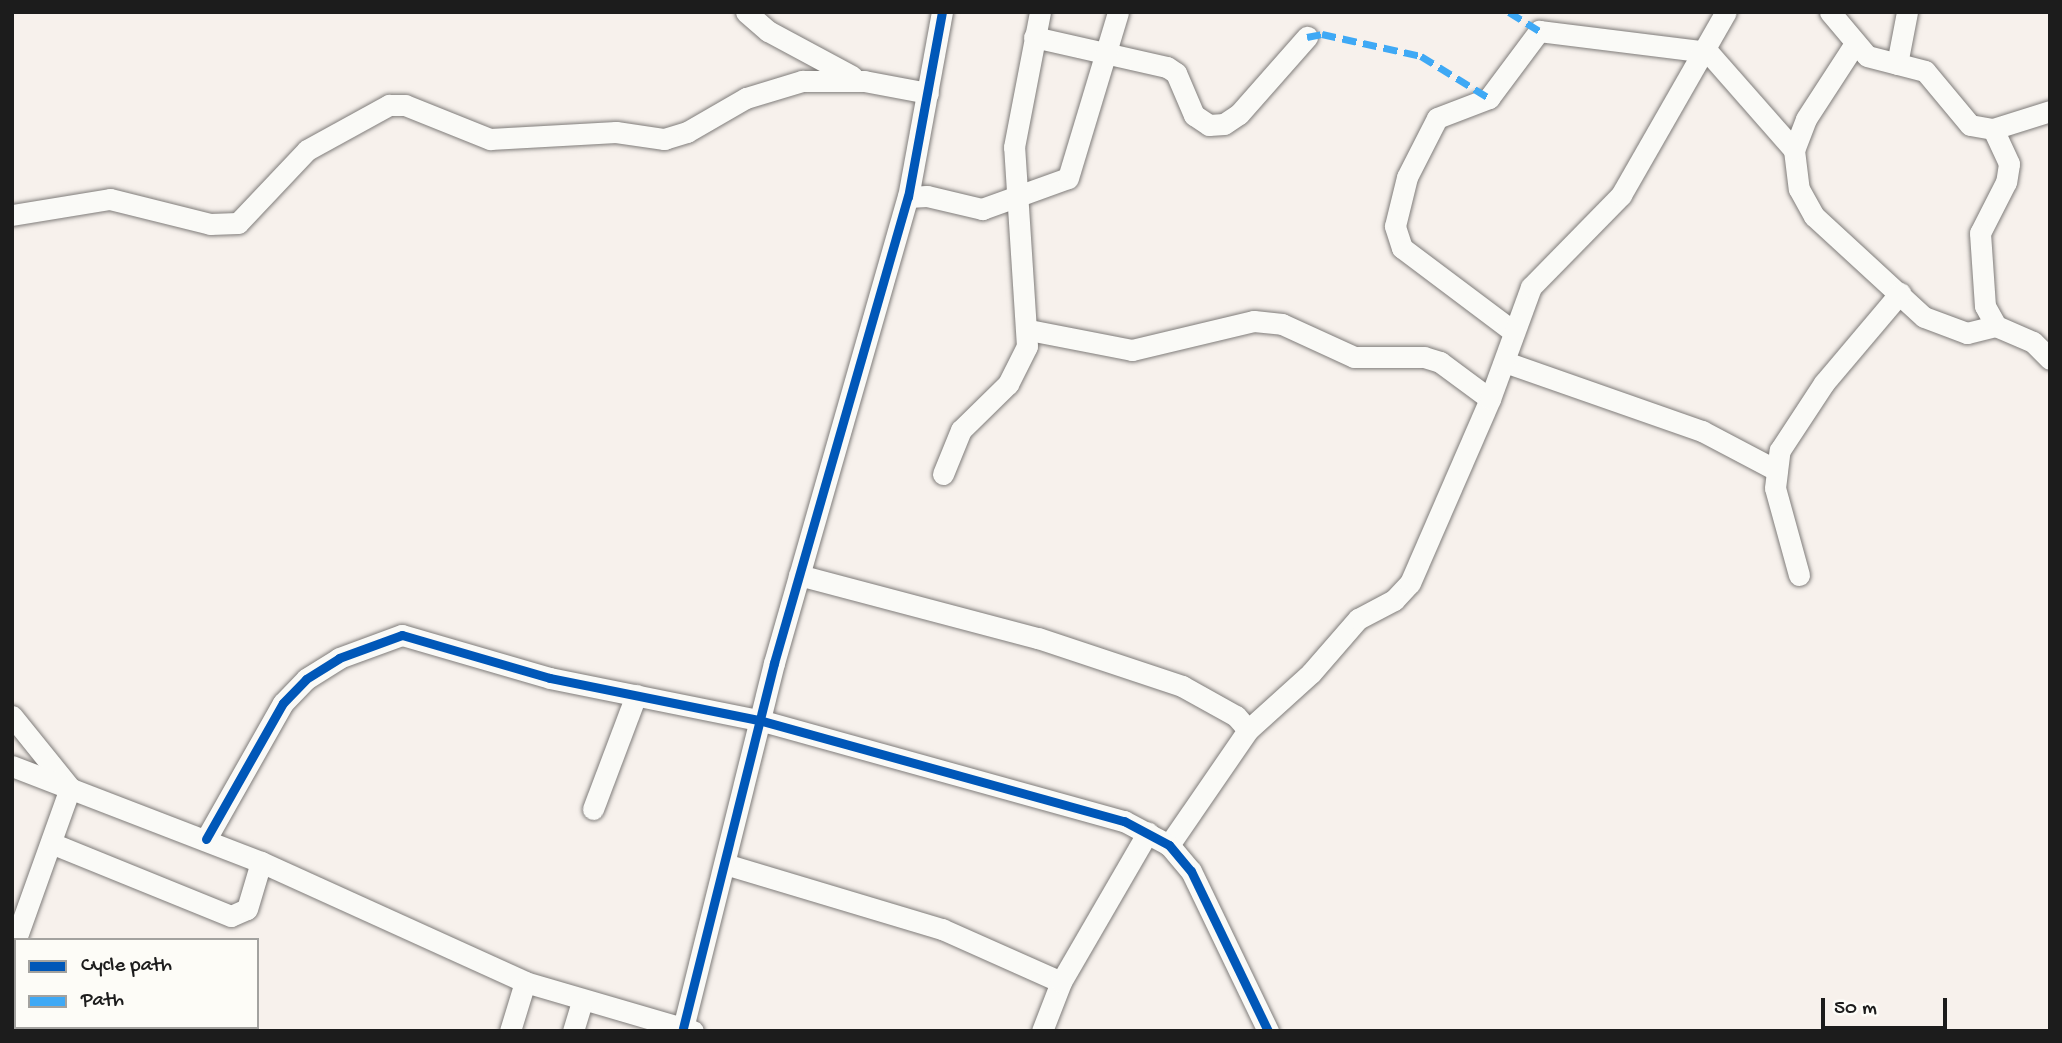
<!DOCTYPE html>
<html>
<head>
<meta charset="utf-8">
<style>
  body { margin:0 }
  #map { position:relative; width:2062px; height:1043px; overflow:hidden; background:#f7f1ec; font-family:"Gochi Hand",sans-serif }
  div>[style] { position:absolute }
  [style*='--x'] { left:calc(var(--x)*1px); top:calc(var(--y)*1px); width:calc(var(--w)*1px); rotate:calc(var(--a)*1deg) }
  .roads { filter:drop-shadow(0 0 2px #7f7c7a) drop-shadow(0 0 2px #7f7c7a) }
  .minor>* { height:21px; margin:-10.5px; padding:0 10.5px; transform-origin:10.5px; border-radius:10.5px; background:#fafaf7 }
  .quiet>* { height:7px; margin-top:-3.5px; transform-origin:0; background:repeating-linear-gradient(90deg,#3fa9f5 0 14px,transparent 0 21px) }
  .cycleway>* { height:9px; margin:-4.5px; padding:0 4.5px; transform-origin:4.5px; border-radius:4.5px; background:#0057b8 }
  span { translate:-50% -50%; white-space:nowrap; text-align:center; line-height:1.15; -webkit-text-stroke:5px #fdfcf7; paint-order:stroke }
  .frame { position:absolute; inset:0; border:14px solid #1c1c1c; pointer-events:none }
  .legend { position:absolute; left:14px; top:938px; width:245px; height:91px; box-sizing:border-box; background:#fdfcf7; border:2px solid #a3a29f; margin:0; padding:9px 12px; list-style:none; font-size:21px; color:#1c1c1c }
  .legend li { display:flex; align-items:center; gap:14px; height:35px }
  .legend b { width:35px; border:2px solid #a3a29f }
  .scale { position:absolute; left:1821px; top:998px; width:126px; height:32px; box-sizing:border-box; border:4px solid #1c1c1c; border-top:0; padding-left:9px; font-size:21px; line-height:24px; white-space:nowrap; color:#1c1c1c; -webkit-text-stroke:5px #fdfcf7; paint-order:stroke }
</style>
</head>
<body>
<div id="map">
  <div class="roads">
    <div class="minor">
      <i style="--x:746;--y:12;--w:29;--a:41"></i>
      <i style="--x:768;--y:31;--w:95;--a:28.2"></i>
      <i style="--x:1830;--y:12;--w:57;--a:49.9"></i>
      <i style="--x:1867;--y:56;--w:60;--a:14.5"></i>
      <i style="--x:1925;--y:71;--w:70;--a:50.2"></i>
      <i style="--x:1970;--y:125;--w:23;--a:10"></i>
      <i style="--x:1993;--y:129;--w:60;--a:-17.5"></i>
      <i style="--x:1034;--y:37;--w:136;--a:12.7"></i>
      <i style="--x:1167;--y:67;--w:11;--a:34"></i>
      <i style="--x:1176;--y:73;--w:46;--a:66.8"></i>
      <i style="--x:1194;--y:115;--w:18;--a:34"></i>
      <i style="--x:1209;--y:125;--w:15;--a:-4"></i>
      <i style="--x:1224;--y:124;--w:18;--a:-34"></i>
      <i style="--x:1239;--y:114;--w:103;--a:-48.6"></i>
      <i style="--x:1854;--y:45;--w:88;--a:123"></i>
      <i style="--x:1806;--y:119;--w:33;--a:111"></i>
      <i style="--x:1794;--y:150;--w:39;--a:83"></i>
      <i style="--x:1799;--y:189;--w:31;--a:61"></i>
      <i style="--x:1814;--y:216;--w:149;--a:42.6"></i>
      <i style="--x:1924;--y:317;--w:46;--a:20.4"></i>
      <i style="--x:1967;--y:333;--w:30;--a:-14"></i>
      <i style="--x:1897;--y:64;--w:53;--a:-79.1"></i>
      <i style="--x:1993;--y:129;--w:38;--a:65"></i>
      <i style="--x:2009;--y:164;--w:18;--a:99"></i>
      <i style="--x:2006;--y:182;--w:57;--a:117"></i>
      <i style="--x:1980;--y:233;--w:73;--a:86.1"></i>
      <i style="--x:1985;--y:306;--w:23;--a:61"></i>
      <i style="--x:1996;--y:326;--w:40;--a:23.4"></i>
      <i style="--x:2033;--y:342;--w:24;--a:45"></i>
      <i style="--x:908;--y:197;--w:19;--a:-3"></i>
      <i style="--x:927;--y:196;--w:57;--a:13.3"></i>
      <i style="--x:982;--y:209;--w:91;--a:-19.8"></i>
      <i style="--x:1068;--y:178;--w:173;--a:-73.2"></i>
      <i style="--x:12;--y:215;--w:99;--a:-9.3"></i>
      <i style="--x:110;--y:199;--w:103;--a:14"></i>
      <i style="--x:210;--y:224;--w:28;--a:-2"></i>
      <i style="--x:238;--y:223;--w:100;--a:-46.6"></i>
      <i style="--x:307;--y:150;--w:94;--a:-28.8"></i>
      <i style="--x:389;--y:105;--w:16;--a:0"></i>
      <i style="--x:405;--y:105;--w:92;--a:21.8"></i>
      <i style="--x:490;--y:139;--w:126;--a:-3.2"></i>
      <i style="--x:616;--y:132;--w:49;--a:8.3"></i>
      <i style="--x:664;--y:139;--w:24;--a:-17"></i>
      <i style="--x:687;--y:132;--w:68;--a:-30"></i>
      <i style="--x:746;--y:98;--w:59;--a:-16.9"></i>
      <i style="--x:802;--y:81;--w:62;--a:0"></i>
      <i style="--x:864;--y:81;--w:65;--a:10.6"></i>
      <i style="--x:1029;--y:330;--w:105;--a:11"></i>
      <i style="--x:1132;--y:350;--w:125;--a:-13.4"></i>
      <i style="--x:1254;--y:321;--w:28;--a:6"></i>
      <i style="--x:1282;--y:324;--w:79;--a:24.6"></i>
      <i style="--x:1354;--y:357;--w:70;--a:0"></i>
      <i style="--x:1424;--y:357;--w:17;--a:17"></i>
      <i style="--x:1440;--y:362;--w:62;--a:36.5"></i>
      <i style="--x:1514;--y:332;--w:140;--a:-143.1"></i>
      <i style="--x:1402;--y:248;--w:23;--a:-108"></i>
      <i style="--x:1395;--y:226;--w:50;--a:-76.2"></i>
      <i style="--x:1407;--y:177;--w:66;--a:-63"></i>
      <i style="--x:1437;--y:118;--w:56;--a:-21"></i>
      <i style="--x:1489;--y:98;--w:84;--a:-53.3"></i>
      <i style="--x:1539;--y:31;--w:170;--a:7.1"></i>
      <i style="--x:1708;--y:52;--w:130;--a:48.7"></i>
      <i style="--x:1505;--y:362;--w:209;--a:19.3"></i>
      <i style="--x:1702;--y:431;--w:81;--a:27.8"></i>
      <i style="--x:943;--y:474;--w:48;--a:-67.8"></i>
      <i style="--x:961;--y:430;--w:66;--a:-44.4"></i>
      <i style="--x:1008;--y:384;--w:42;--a:-63.4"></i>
      <i style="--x:1027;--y:346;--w:199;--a:-93.7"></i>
      <i style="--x:1014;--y:147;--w:137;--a:-79.1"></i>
      <i style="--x:799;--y:575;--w:247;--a:14.8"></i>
      <i style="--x:1038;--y:638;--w:152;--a:18.4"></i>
      <i style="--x:1182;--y:686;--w:62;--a:29.1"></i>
      <i style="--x:1236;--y:716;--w:18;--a:49"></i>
      <i style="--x:1248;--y:730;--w:140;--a:124.5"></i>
      <i style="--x:1799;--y:575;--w:90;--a:-105.4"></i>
      <i style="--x:1775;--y:488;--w:38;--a:-83"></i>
      <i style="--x:1780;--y:450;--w:80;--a:-56.7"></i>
      <i style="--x:1824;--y:383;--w:118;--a:-49.8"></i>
      <i style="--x:12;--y:716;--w:92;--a:51.1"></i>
      <i style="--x:70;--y:788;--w:160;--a:109.7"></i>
      <i style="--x:1248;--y:730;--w:85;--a:-42.1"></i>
      <i style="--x:1311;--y:673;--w:72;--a:-49"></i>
      <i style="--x:1358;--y:619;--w:41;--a:-27.8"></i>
      <i style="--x:1394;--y:600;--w:23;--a:-47"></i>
      <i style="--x:1410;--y:583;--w:201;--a:-66.5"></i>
      <i style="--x:1490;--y:399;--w:119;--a:-69.9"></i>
      <i style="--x:1531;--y:287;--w:129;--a:-45.6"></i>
      <i style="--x:1621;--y:195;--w:211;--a:-60.2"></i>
      <i style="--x:12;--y:766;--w:267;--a:21.1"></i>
      <i style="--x:261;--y:862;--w:290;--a:24.4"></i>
      <i style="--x:525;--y:982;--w:175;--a:16.3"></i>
      <i style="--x:593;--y:809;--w:122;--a:-69.3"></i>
      <i style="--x:206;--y:839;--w:156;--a:-60.5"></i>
      <i style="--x:283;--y:703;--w:33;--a:-46"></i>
      <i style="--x:306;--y:679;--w:39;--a:-32"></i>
      <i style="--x:339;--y:658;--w:67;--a:-20.1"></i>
      <i style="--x:402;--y:635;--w:154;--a:16.2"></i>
      <i style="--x:550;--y:678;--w:213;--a:11.4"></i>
      <i style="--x:759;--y:720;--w:379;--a:15.5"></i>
      <i style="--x:1124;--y:821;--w:51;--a:28.1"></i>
      <i style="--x:1169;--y:845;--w:34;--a:50"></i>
      <i style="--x:1191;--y:871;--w:178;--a:64.3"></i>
      <i style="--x:51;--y:843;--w:194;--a:22.1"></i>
      <i style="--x:231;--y:916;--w:17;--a:-24"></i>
      <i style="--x:247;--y:909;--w:49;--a:-73.4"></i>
      <i style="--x:725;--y:864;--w:227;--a:16.7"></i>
      <i style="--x:942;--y:929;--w:130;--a:24"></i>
      <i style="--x:683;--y:1028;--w:376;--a:-76"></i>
      <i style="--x:774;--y:663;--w:485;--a:-74"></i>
      <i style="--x:908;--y:197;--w:188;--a:-79.6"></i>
      <i style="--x:510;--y:1031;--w:51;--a:-73"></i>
      <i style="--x:573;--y:1031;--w:31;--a:-73"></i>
      <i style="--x:1042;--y:1031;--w:53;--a:-68.8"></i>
      <i style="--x:1061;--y:982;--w:173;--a:-59.9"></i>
    </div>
  </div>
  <div class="quiet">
    <i style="--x:1509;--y:12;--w:36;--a:32"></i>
    <i style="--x:1307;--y:37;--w:15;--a:-11"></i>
    <i style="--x:1322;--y:34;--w:101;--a:12.5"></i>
    <i style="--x:1421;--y:56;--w:80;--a:31.7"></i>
  </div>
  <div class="cycleway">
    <i style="--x:206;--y:839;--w:156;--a:-60.5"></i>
    <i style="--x:283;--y:703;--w:33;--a:-46"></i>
    <i style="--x:306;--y:679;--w:39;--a:-32"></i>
    <i style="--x:339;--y:658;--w:67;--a:-20.1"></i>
    <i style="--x:402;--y:635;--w:154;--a:16.2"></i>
    <i style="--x:550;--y:678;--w:213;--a:11.4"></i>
    <i style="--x:759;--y:720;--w:379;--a:15.5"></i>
    <i style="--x:1124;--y:821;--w:51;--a:28.1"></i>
    <i style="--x:1169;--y:845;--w:34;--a:50"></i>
    <i style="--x:1191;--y:871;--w:178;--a:64.3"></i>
    <i style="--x:683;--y:1028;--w:376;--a:-76"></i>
    <i style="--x:774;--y:663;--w:485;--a:-74"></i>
    <i style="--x:908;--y:197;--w:188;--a:-79.6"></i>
  </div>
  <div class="frame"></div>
  <ul class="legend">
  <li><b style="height:9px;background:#0057b8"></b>Cycle path</li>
  <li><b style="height:9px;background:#3fa9f5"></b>Path</li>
  </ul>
  <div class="scale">50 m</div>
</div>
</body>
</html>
